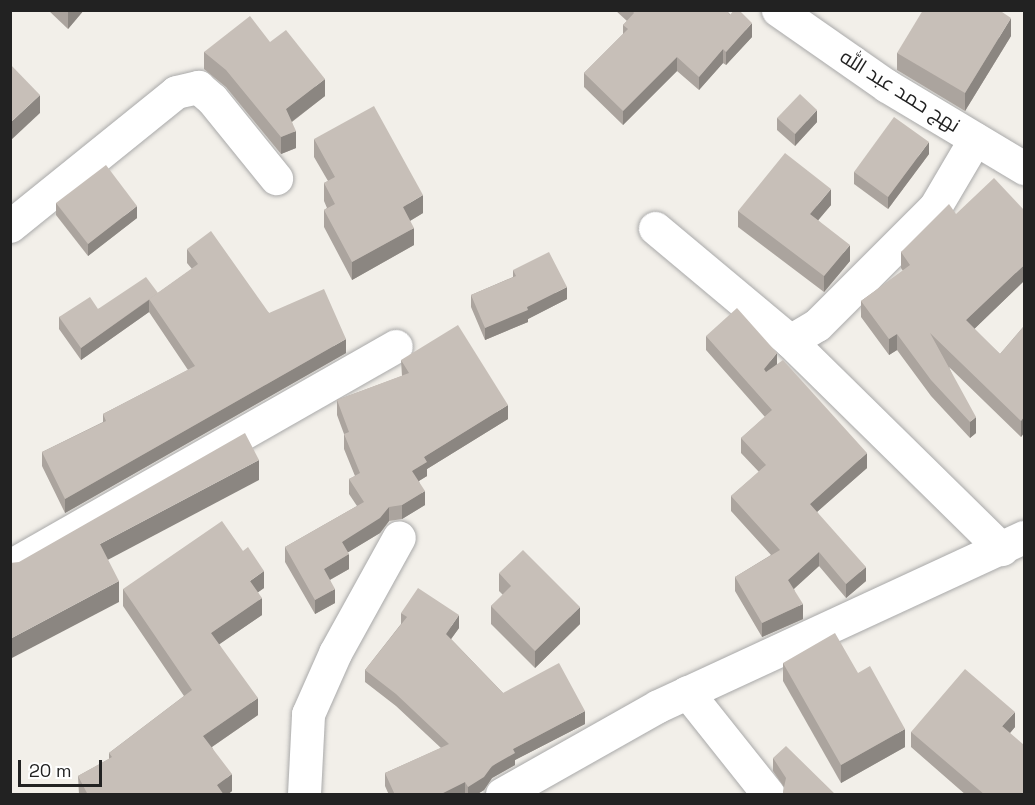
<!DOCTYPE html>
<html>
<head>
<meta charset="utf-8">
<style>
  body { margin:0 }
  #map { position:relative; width:1035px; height:805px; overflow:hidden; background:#f2efe9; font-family:"Space Grotesk",Cairo,sans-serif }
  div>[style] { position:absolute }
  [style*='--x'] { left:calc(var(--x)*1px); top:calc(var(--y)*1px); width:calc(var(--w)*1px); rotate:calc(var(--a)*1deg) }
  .roads { filter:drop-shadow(0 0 2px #a9a9a9) drop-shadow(0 0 2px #a9a9a9) }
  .minor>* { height:33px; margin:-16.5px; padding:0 16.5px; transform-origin:16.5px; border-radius:16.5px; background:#fff }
  .wall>* { inset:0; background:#aba49e }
  .shaded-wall>* { inset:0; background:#8b8681 }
  .building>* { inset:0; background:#c7bfb8 }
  span { translate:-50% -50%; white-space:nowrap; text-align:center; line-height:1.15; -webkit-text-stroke:4.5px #fff; paint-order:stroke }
  .street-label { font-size:20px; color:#222 }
  .frame { position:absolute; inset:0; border:12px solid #222; pointer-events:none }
  .scale { position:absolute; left:18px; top:760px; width:84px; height:27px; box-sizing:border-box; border:3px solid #222; border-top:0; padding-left:8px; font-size:18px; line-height:21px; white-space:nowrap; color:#222; -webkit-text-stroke:4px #fff; paint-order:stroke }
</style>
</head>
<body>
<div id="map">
  <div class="roads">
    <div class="minor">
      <i style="--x:778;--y:10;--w:133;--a:34.9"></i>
      <i style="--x:887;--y:86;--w:160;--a:30.9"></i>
      <i style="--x:10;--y:226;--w:213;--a:-38.9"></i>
      <i style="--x:176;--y:92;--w:23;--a:-13"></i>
      <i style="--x:198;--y:87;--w:18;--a:41"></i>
      <i style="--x:212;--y:99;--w:102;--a:51"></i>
      <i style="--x:655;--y:228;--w:176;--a:39.9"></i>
      <i style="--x:790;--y:341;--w:297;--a:44.5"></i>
      <i style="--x:790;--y:341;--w:31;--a:-31"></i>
      <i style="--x:817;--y:325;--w:167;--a:-45"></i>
      <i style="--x:935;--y:207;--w:79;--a:-59.5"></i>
      <i style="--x:10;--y:566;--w:444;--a:-29.7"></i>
      <i style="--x:687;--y:692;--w:130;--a:51.5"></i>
      <i style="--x:304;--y:794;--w:80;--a:-87.1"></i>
      <i style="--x:308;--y:714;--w:67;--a:-66.1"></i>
      <i style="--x:335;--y:653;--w:132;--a:-61.1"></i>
      <i style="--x:502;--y:794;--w:179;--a:-29.4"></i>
      <i style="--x:658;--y:706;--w:403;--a:-24.8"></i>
    </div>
  </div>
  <div class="wall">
    <i style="clip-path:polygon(48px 10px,84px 10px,68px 29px)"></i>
    <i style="clip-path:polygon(615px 10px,726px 10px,752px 37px,726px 65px,723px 63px,699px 90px,677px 71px,623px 125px,584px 87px,584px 73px,623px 34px,623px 25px,627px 21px)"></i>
    <i style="clip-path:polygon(1011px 36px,965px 111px,897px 70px,897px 53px)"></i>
    <i style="clip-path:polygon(270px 42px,325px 96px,292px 122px,296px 148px,281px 154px,226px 87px,204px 69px,204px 52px)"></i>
    <i style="clip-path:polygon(777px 118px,817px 122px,795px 146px,777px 130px)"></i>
    <i style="clip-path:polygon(314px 139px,423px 213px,410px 221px,414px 245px,352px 280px,324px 227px,324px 210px,327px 208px,324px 201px,324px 183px,328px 181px,314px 157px)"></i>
    <i style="clip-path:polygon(929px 154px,888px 209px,854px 184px,854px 172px)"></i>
    <i style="clip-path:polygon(56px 203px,137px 218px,88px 256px,56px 215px)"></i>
    <i style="clip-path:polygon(831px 205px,818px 220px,850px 261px,824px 292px,738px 227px,738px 211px)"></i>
    <i style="clip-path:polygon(956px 214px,1024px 281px,974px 329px,1000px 354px,1024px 326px,1024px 433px,1021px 437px,949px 367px,976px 433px,970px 438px,931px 396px,897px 350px,889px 355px,861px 317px,861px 301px,903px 271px,901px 268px,901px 252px)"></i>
    <i style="clip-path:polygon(187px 249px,269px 313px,346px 353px,65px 513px,42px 466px,42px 452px,103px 422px,103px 414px,188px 370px,149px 312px,81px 360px,59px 329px,59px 317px,98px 309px,158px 293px,192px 269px,187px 263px)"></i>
    <i style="clip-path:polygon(513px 270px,567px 299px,528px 319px,528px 322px,485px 340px,471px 307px,471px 295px,513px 277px)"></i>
    <i style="clip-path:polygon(706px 336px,777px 364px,867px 468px,817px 512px,866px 581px,846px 598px,819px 566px,794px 589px,803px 619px,762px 637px,735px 591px,735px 577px,771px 555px,731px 511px,731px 496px,759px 472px,741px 453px,741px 438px,765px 417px,706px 350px)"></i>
    <i style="clip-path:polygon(401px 360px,508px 419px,427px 469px,427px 476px,419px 481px,425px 505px,402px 519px,389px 521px,380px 533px,348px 552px,349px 569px,330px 580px,335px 603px,315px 614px,285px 562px,285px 547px,357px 506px,349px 494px,349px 479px,355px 476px,344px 449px,344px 434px,337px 415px,337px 400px,402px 376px)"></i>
    <i style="clip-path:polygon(499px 573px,580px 624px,535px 668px,491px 624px,491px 606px,503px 595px,499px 591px)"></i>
    <i style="clip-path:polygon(264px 588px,258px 592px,262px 615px,219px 644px,258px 715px,212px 747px,232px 791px,227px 795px,79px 795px,78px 776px,109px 759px,109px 753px,184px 696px,123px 606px,123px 589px)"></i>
    <i style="clip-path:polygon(401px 613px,459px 628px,451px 639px,503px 693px,585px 724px,515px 760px,515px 765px,492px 778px,484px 790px,476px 795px,389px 795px,385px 786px,385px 773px,441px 748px,396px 706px,365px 682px,365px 670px,401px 624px)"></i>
    <i style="clip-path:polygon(783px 663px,858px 673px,905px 747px,841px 783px,783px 681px)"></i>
    <i style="clip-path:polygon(1015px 727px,1010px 733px,1024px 795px,966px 795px,911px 747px,911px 732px)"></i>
    <i style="clip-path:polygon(773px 758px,836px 795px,783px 795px,784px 787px,773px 771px)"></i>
  </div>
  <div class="shaded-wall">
    <i style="clip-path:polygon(68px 10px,84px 10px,68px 29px)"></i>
    <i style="clip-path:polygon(1011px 18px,1011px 36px,965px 111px,965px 93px)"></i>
    <i style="clip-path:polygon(752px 23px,752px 37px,726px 65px,726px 52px)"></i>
    <i style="clip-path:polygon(723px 49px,723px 63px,699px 90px,699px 77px)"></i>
    <i style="clip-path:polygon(677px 57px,677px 71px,623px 125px,623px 111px)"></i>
    <i style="clip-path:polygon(325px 79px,325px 96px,286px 126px,286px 109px)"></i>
    <i style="clip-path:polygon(40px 95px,40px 113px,10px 141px,10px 123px)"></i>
    <i style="clip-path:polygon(817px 110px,817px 122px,795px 146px,795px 134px)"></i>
    <i style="clip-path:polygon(296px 131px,296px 148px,281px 154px,281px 137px)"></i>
    <i style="clip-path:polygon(929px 142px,929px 154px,888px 209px,888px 197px)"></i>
    <i style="clip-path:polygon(831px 189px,831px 205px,810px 230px,810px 214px)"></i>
    <i style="clip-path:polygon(423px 195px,423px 213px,403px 225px,403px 207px)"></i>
    <i style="clip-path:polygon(137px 206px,137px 218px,88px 256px,88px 244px)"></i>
    <i style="clip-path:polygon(414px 228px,414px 245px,352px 280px,352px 262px)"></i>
    <i style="clip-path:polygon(850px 245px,850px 261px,824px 292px,824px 276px)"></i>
    <i style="clip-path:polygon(1024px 265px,1024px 281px,966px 337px,966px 320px)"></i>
    <i style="clip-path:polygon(567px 287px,567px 299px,528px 319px,528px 322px,485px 340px,485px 328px)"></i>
    <i style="clip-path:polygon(149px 300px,149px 312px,81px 360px,81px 348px)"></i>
    <i style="clip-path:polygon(897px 334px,897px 350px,889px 355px,889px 339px)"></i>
    <i style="clip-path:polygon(346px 339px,346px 353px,65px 513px,65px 499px)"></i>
    <i style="clip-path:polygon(777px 353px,777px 367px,764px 384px,764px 369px)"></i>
    <i style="clip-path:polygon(508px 405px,508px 419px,427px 469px,427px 476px,412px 485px,412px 471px,424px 457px)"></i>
    <i style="clip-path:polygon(976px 417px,976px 433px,970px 438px,970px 422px)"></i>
    <i style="clip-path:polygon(1024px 417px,1024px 433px,1021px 437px,1021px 421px)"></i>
    <i style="clip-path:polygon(867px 453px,867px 468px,810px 518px,810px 504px)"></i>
    <i style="clip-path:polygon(259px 460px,259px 480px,100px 564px,100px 544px)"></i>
    <i style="clip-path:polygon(425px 491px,425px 505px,402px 519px,402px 505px)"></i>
    <i style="clip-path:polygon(389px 507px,389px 521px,380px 533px,342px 556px,342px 542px)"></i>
    <i style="clip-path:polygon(819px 552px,819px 566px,788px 594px,788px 580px)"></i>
    <i style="clip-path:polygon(349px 554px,349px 569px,324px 583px,324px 569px)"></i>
    <i style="clip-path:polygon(866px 567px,866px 581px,846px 598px,846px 584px)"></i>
    <i style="clip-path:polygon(264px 571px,264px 588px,250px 598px,250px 581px)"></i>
    <i style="clip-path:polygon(119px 581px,119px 602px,10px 659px,10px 639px)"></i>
    <i style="clip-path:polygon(335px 589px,335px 603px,315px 614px,315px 600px)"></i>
    <i style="clip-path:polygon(262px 598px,262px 615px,211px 650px,211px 633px)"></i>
    <i style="clip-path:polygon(803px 604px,803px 619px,762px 637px,762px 623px)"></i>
    <i style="clip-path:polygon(580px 607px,580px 624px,535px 668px,535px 651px)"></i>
    <i style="clip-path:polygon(459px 615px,459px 628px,446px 646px,446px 634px)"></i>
    <i style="clip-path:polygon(258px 698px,258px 715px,203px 753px,203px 736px)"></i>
    <i style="clip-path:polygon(585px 711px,585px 724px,515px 760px,515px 765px,492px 778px,484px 790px,476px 795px,468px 795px,468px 787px,513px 749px)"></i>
    <i style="clip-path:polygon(1015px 712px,1015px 727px,1002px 742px,1002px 726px)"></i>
    <i style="clip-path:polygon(905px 729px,905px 747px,841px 783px,841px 765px)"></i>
    <i style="clip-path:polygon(232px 774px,232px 791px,227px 795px,217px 795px,217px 785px)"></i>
    <i style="clip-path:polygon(465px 782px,465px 795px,439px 795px)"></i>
  </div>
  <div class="building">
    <i style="clip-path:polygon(632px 10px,726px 10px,730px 15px,734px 10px,739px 10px,752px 23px,726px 52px,723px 49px,699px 77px,677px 57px,623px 111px,584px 73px,628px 29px,623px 25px,634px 13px)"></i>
    <i style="clip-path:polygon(923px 10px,999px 10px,1011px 18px,965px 93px,897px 53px)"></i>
    <i style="clip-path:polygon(250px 16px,270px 42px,286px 30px,325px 79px,286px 109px,296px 131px,281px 137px,226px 70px,204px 52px)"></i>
    <i style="clip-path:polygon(10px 64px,40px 95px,10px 123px)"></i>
    <i style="clip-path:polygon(800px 94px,817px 110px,795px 134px,777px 118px)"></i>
    <i style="clip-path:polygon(374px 106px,423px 195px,403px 207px,414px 228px,352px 262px,324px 210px,335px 204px,324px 183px,335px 177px,314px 139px)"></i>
    <i style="clip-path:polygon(894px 117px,929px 142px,888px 197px,854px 172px)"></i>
    <i style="clip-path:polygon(785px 153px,831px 189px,810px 214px,850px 245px,824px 276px,738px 211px)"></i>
    <i style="clip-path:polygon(106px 165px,137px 206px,88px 244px,56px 203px)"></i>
    <i style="clip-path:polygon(994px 178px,1024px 210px,1024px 265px,966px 320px,1000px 354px,1024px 326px,1024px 417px,1021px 421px,930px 333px,976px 417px,970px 422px,931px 380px,897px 334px,889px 339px,861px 301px,910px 265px,901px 252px,949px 204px,956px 214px)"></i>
    <i style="clip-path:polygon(211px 231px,269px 313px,324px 289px,346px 339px,65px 499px,42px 452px,106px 421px,103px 414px,195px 366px,149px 299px,198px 264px,187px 249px)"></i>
    <i style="clip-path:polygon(549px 252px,567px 287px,527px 307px,528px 310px,485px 328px,471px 295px,516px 276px,513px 270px)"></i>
    <i style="clip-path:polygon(146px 277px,158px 293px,81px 348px,59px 317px,90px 297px,98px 309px)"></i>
    <i style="clip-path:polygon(737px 308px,777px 353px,764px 369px,766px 372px,783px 360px,867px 453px,810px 504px,866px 567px,846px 584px,819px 552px,788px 580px,803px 604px,762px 623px,735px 577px,780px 550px,731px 496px,766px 465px,741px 438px,772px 410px,706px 336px)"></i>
    <i style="clip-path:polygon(458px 325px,508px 405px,424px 457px,427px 462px,412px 471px,425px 491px,402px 505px,389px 507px,380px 518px,342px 542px,349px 554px,324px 569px,335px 589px,315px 600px,285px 547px,364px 502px,349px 479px,360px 473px,344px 434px,349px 432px,337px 400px,409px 373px,401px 360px)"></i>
    <i style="clip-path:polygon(245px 433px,259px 460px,100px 544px,119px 581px,10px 639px,10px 563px,19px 562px)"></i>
    <i style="clip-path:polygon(222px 521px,243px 551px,248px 547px,264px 571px,250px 581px,262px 598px,211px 633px,258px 698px,203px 736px,232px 774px,217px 785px,224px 795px,88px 795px,78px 776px,112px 757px,109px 753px,192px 690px,123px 589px)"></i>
    <i style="clip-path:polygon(523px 550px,580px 607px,535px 651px,491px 606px,511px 586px,499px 573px)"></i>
    <i style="clip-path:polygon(418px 588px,459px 615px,446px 634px,503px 693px,559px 663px,585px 711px,513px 749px,515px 753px,492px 766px,484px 777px,468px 787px,465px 782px,439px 795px,395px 795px,385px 773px,449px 744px,396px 694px,365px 670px,407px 617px,401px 613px)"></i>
    <i style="clip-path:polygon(835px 633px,858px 673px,870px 666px,905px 729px,841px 765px,783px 663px)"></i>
    <i style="clip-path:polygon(965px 669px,1015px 712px,1002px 726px,1024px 745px,1024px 795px,985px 795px,911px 732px)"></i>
    <i style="clip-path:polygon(786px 746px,836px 795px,786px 795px,783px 792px,786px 778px,773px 758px)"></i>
  </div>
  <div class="street-label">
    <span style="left:900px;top:91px;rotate:32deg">نهج حمد عبد الله</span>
  </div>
  <div class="frame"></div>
  <div class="scale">20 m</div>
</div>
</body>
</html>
